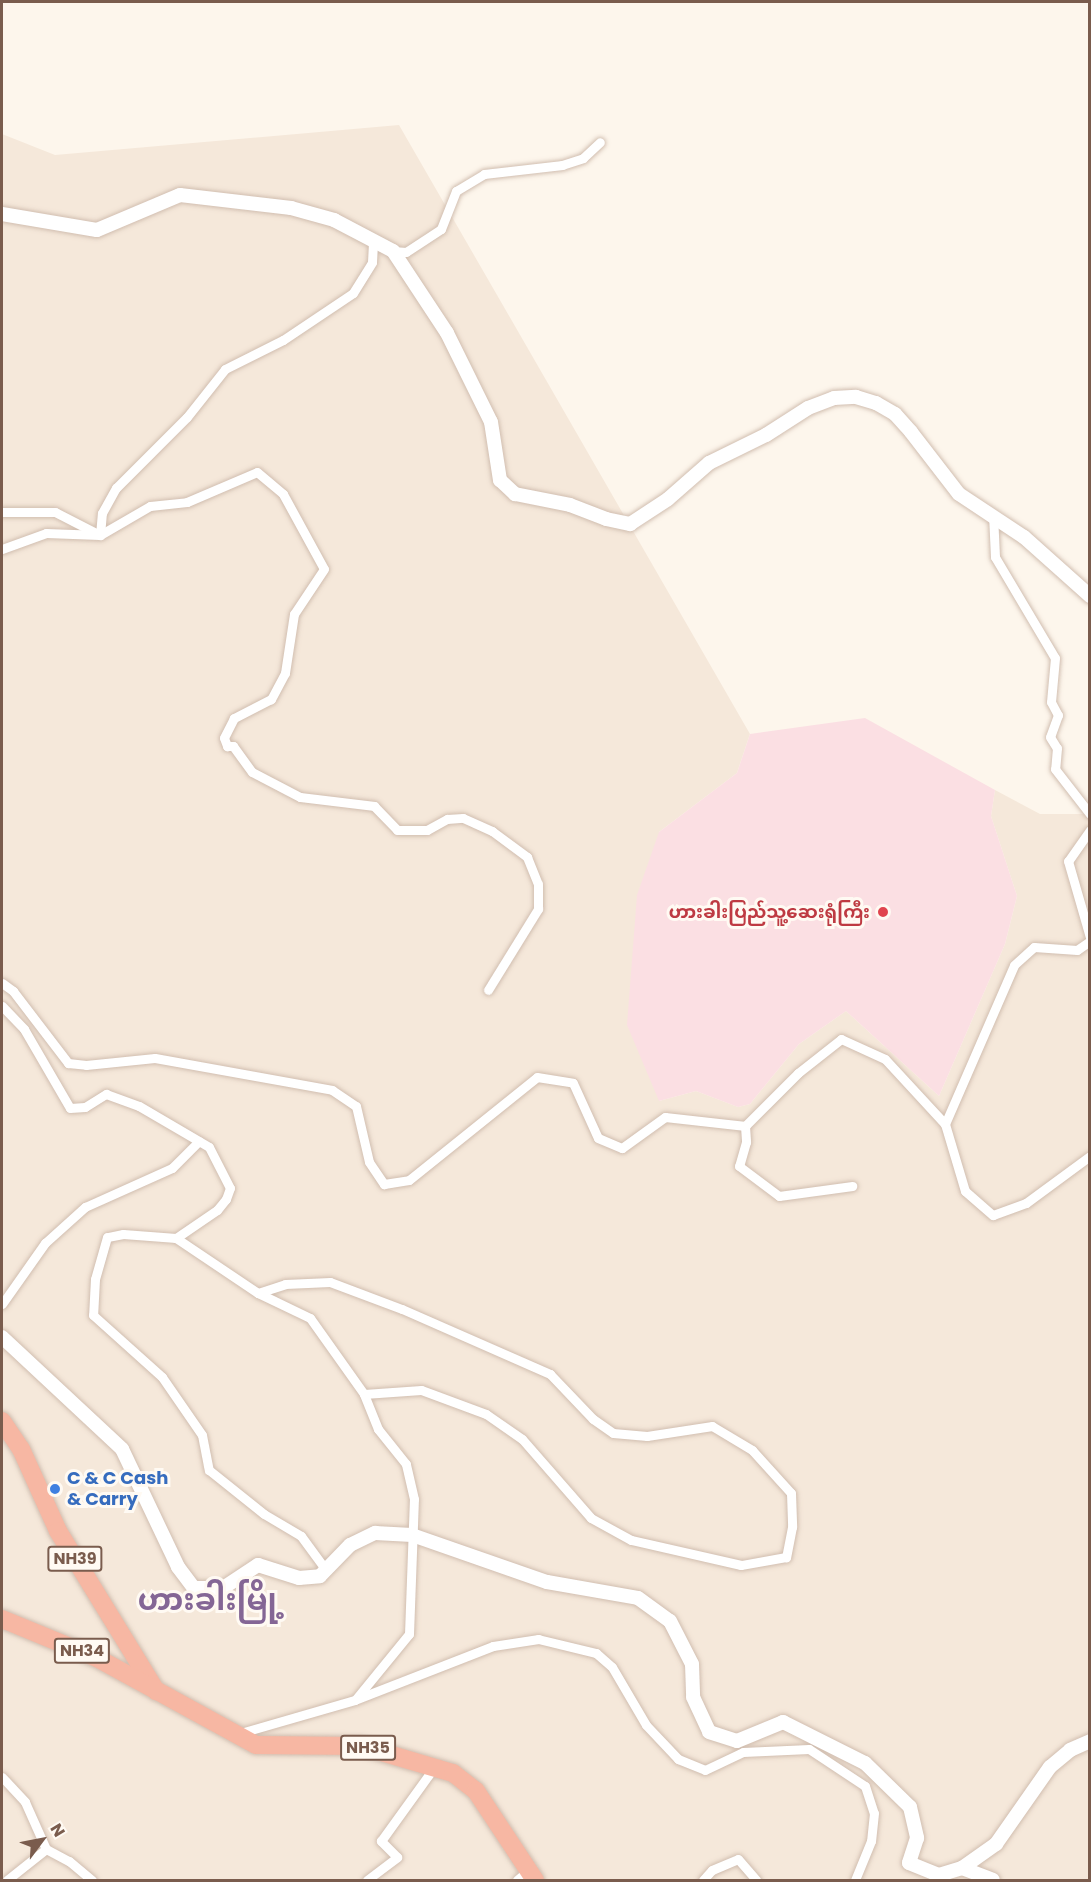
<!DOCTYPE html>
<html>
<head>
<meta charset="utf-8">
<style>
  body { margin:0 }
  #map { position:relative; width:1091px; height:1882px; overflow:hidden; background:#fdf6ec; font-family:Poppins,"Noto Sans Myanmar",sans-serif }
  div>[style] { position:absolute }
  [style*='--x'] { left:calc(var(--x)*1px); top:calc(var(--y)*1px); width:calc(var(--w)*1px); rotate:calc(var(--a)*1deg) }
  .residential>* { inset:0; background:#f5e8da }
  .medical>* { inset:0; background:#fbdfe3 }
  .roads { filter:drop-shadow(0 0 2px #d1beb0) drop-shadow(0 0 2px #d1beb0) }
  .street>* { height:9px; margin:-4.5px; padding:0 4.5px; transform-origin:4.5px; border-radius:4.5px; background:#fff }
  .secondary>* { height:14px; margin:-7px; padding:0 7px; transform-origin:7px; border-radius:7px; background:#fff }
  .highway>* { height:18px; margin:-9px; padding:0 9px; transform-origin:9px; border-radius:9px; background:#f7b7a3 }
  .dots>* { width:16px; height:16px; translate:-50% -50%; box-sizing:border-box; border:3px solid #fffaf3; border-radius:50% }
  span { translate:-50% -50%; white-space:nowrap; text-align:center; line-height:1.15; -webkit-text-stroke:6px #fffaf3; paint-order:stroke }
  .shield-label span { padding:2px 4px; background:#fffaf3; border:2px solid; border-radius:4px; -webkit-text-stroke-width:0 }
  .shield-label { font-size:16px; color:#7a5c4d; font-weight:700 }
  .health-label { font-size:18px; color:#be3a42; font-weight:700 }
  .right { translate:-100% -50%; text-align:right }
  .shop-label { font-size:18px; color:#366cbe; font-weight:700 }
  .left { translate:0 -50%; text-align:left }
  .town-label { font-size:30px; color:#846695; font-weight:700 }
  .frame { position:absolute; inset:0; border:3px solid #7a5c4d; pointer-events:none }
  .north { position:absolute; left:12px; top:1810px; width:60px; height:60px; -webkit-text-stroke:4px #fffaf3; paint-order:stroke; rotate:58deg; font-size:16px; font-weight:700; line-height:24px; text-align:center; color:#7a5c4d }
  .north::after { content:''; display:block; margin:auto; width:21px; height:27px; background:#7a5c4d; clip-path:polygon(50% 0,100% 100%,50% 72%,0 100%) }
</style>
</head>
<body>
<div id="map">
  <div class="residential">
    <i style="clip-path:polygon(399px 125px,750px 734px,737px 773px,659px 832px,659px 1101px,696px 1091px,738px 1107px,750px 1104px,799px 1044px,846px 1011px,939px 1096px,1005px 944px,1017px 896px,991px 816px,995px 790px,1040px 814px,1089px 814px,1089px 1880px,2px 1880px,2px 134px,55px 155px)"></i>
  </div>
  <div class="medical">
    <i style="clip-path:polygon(865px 718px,995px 790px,991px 816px,1017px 896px,1005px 944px,939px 1096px,846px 1011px,799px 1044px,750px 1104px,738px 1107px,696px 1091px,659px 1101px,627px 1025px,637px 895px,659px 832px,737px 773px,750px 734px)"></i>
  </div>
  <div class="roads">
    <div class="street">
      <i style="--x:393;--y:251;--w:13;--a:4"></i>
      <i style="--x:406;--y:252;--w:42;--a:-33.3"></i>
      <i style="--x:441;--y:229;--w:41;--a:-68.5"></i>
      <i style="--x:456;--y:191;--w:33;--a:-31"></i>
      <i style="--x:484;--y:174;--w:79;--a:-6.6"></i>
      <i style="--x:562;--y:165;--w:22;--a:-18"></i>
      <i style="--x:583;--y:158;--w:23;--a:-43"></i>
      <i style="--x:2;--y:512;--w:53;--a:0"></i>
      <i style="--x:55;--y:512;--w:51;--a:27.1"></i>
      <i style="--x:100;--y:535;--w:22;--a:-85"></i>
      <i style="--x:102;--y:513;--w:29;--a:-61"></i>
      <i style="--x:116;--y:488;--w:100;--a:-45"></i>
      <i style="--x:187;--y:417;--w:61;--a:-51.6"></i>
      <i style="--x:225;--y:369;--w:65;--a:-26.6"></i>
      <i style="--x:283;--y:340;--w:84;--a:-33.9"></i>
      <i style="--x:353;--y:293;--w:36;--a:-58"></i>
      <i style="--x:372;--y:262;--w:22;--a:-87"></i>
      <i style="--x:993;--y:514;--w:43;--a:87.3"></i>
      <i style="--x:995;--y:557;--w:117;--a:59.3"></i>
      <i style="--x:1055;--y:658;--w:44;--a:95.2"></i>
      <i style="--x:1051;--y:702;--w:15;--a:62"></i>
      <i style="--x:1058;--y:715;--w:23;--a:110"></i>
      <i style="--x:1050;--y:737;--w:13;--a:58"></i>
      <i style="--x:1057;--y:748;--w:21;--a:95"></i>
      <i style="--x:1055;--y:769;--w:57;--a:52.1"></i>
      <i style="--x:2;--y:549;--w:47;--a:-20"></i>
      <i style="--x:46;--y:533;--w:54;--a:2.1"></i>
      <i style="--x:100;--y:535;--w:58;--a:-30.1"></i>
      <i style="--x:150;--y:506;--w:37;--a:-6"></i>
      <i style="--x:187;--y:502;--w:76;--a:-23.2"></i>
      <i style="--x:257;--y:472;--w:34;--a:40"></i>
      <i style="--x:283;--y:494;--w:85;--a:61.3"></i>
      <i style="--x:324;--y:569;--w:54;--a:123.7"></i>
      <i style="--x:294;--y:614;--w:60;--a:98.7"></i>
      <i style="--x:285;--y:673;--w:30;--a:118"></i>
      <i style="--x:271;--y:699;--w:42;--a:152.8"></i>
      <i style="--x:234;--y:718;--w:22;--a:117"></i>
      <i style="--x:224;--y:738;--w:9;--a:69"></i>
      <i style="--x:227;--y:746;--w:6;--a:0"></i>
      <i style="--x:233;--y:746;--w:32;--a:54"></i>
      <i style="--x:252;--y:772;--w:54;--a:27.5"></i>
      <i style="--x:300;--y:797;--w:75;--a:6.9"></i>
      <i style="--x:374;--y:806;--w:33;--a:46"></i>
      <i style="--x:397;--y:830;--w:30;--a:0"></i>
      <i style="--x:427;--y:830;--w:23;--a:-29"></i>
      <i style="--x:447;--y:819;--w:16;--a:-4"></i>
      <i style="--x:463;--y:818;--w:32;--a:24"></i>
      <i style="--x:492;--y:831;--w:44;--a:36.6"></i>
      <i style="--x:527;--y:857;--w:29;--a:68"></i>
      <i style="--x:538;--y:884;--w:25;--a:90"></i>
      <i style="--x:538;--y:909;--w:95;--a:121.7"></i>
      <i style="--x:1090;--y:830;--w:38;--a:125"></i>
      <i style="--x:1068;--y:861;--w:79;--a:73.9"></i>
      <i style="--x:2;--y:983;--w:14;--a:36"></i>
      <i style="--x:13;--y:991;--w:91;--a:52.6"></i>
      <i style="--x:68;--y:1063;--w:18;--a:6"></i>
      <i style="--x:86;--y:1065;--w:69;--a:-5.8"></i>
      <i style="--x:155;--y:1058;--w:180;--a:10.2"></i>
      <i style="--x:332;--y:1090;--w:29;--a:34"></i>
      <i style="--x:356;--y:1106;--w:57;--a:76.9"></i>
      <i style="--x:369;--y:1162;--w:27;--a:56"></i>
      <i style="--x:384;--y:1184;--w:25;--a:-9"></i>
      <i style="--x:409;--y:1180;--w:164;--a:-38.8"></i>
      <i style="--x:537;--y:1077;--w:36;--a:9"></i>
      <i style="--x:573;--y:1083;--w:60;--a:65.6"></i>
      <i style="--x:598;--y:1138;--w:26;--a:23"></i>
      <i style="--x:622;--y:1148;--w:53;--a:-35.8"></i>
      <i style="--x:665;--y:1117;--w:81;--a:6.4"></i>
      <i style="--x:745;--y:1126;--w:75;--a:-45"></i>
      <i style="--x:798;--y:1073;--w:55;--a:-38.3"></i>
      <i style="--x:841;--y:1039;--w:48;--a:24.4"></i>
      <i style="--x:885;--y:1059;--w:88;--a:47.3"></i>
      <i style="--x:945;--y:1124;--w:70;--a:73.4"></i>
      <i style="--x:965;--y:1191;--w:37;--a:41"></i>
      <i style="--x:993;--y:1215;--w:35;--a:-20"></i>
      <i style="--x:1026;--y:1203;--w:79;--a:-36.3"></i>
      <i style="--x:2;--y:1006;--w:32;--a:46"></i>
      <i style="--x:24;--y:1029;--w:91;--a:59.8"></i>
      <i style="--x:70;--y:1108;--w:15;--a:-4"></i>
      <i style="--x:85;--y:1107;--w:25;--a:-32"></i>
      <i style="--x:106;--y:1094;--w:35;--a:20"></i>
      <i style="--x:139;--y:1106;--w:81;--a:30.4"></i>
      <i style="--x:209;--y:1147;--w:46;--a:62.9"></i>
      <i style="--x:230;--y:1188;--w:12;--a:110"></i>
      <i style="--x:226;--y:1199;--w:14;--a:129"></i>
      <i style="--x:217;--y:1210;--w:50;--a:145.7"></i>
      <i style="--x:176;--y:1238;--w:53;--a:-175.7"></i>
      <i style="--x:123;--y:1234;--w:16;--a:169"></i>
      <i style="--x:107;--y:1237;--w:44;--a:105.9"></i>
      <i style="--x:95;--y:1279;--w:36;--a:93"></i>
      <i style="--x:93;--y:1315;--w:93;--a:41.9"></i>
      <i style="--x:162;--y:1377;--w:70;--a:55.4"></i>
      <i style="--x:202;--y:1435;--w:36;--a:79"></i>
      <i style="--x:209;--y:1470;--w:70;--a:38.7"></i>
      <i style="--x:264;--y:1514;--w:43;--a:30.7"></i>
      <i style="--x:301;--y:1536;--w:42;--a:53.7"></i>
      <i style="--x:945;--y:1124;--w:173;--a:-66.5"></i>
      <i style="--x:1014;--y:965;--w:27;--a:-42"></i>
      <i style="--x:1034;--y:947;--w:43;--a:4"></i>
      <i style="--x:1077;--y:950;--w:16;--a:-35"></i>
      <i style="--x:745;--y:1126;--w:16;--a:86"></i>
      <i style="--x:746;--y:1142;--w:25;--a:106"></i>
      <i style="--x:739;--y:1166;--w:50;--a:36.9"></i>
      <i style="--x:779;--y:1196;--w:74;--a:-7.8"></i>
      <i style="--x:176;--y:1238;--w:99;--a:33.9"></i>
      <i style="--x:2;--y:1304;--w:75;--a:-54.8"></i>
      <i style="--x:45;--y:1243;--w:54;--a:-42"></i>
      <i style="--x:85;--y:1207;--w:95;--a:-24.1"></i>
      <i style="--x:172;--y:1168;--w:38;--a:-45"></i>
      <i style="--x:357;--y:1699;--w:146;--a:-21.3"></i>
      <i style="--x:493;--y:1646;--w:46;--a:-8.8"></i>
      <i style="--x:538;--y:1639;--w:60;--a:13.6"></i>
      <i style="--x:596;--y:1653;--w:21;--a:41"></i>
      <i style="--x:612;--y:1667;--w:67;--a:59.6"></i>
      <i style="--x:646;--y:1725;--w:47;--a:46.7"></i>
      <i style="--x:678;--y:1759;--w:29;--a:22"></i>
      <i style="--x:705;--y:1770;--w:42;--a:-25.3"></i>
      <i style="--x:743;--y:1752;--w:66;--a:-2.6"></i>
      <i style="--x:809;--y:1749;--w:67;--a:33.5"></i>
      <i style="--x:865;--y:1786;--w:28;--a:72"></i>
      <i style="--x:874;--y:1813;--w:28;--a:96"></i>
      <i style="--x:871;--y:1841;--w:42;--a:112.3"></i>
      <i style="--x:237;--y:1734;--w:123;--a:-16.1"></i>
      <i style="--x:355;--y:1700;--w:85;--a:-50.7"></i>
      <i style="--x:409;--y:1634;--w:135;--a:-87.9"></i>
      <i style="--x:414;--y:1499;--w:36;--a:-103"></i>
      <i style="--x:406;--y:1464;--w:45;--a:-128.7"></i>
      <i style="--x:378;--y:1429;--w:38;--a:-112"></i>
      <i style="--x:364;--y:1394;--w:93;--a:-125.4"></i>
      <i style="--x:310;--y:1318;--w:58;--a:-154.3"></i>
      <i style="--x:258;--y:1293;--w:28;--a:-18"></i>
      <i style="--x:285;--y:1284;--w:45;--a:-2.5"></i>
      <i style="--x:330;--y:1282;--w:77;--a:20.6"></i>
      <i style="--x:402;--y:1309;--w:162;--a:23.7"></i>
      <i style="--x:550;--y:1374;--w:62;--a:46.3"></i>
      <i style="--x:593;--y:1419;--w:24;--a:35"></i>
      <i style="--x:613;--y:1433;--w:34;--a:5"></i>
      <i style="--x:647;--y:1436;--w:66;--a:-8.7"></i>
      <i style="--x:712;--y:1426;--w:47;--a:31"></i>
      <i style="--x:752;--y:1450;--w:58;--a:47.8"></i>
      <i style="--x:791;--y:1493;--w:34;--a:88"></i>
      <i style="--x:792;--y:1527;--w:31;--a:101"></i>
      <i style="--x:786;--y:1557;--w:46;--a:169.9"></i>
      <i style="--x:741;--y:1565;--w:113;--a:-167.2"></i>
      <i style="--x:631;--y:1540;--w:46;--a:-151.2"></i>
      <i style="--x:591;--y:1518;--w:105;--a:-131.1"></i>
      <i style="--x:522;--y:1439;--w:44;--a:-145.2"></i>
      <i style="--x:486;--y:1414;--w:69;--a:-159.7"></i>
      <i style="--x:421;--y:1390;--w:57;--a:176"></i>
      <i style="--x:2;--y:1777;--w:34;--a:47"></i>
      <i style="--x:25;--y:1802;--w:51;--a:65.9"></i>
      <i style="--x:46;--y:1849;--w:26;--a:28"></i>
      <i style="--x:69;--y:1861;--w:30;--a:40"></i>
      <i style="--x:7;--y:1880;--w:50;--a:-38.5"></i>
      <i style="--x:367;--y:1880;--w:38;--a:-37"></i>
      <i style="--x:397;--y:1857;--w:23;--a:-135"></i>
      <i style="--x:381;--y:1841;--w:92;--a:-54.2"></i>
      <i style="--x:517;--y:1880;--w:16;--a:-40"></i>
      <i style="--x:703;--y:1880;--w:13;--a:-48"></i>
      <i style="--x:712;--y:1870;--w:28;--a:-23"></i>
      <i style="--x:738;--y:1859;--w:28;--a:49"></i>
    </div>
    <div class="secondary">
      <i style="--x:2;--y:214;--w:96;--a:9.6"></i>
      <i style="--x:97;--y:230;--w:90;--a:-22.9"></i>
      <i style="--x:180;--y:195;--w:112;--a:6.7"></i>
      <i style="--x:291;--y:208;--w:45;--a:15.6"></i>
      <i style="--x:334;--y:220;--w:67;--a:27.7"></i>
      <i style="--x:393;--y:251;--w:98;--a:56.6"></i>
      <i style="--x:447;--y:333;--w:99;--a:63.7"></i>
      <i style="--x:491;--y:422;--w:59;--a:81.2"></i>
      <i style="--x:500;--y:480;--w:21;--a:43"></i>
      <i style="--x:515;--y:494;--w:56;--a:11.3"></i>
      <i style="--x:570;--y:505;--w:39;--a:21"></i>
      <i style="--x:606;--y:519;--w:25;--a:12"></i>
      <i style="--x:630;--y:524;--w:45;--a:-33.3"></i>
      <i style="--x:668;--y:499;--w:55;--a:-41.3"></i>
      <i style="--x:709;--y:463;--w:64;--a:-26.2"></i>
      <i style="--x:766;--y:435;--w:50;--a:-32.7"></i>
      <i style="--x:808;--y:408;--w:28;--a:-21"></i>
      <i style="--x:834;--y:398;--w:22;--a:-3"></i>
      <i style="--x:856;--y:397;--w:21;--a:17"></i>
      <i style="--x:876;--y:403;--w:22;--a:30"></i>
      <i style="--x:895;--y:414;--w:24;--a:48"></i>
      <i style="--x:911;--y:432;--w:78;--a:52.3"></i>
      <i style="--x:959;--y:494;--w:78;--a:33.5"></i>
      <i style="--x:1024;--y:537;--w:89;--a:41.8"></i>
      <i style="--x:2;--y:1337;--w:164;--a:43"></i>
      <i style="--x:122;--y:1449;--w:131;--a:64.6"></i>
      <i style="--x:178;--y:1567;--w:26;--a:53"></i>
      <i style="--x:194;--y:1588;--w:29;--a:0"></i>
      <i style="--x:223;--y:1588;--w:42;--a:-33.3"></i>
      <i style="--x:258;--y:1565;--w:43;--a:17.6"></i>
      <i style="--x:299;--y:1578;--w:21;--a:-5"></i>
      <i style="--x:320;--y:1576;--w:43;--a:-45.9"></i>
      <i style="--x:350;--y:1545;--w:28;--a:-26"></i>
      <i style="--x:375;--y:1533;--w:37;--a:3"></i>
      <i style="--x:412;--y:1535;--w:143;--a:19.2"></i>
      <i style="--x:547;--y:1582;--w:92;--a:10"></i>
      <i style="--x:638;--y:1598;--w:39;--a:36"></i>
      <i style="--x:670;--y:1621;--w:48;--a:62.9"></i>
      <i style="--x:692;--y:1664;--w:33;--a:88"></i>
      <i style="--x:693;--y:1697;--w:38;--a:65"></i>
      <i style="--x:709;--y:1732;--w:29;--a:18"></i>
      <i style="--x:737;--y:1741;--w:50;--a:-22.4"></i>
      <i style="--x:783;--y:1722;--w:92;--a:26.6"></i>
      <i style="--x:865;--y:1763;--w:63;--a:44.4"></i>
      <i style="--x:910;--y:1807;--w:32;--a:77"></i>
      <i style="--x:917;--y:1838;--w:26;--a:108"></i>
      <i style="--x:909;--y:1863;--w:32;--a:22"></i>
      <i style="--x:939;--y:1875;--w:24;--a:-17"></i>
      <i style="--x:962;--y:1868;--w:42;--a:-35.2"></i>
      <i style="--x:996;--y:1844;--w:94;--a:-55"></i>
      <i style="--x:1050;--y:1767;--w:26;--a:-40"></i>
      <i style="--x:1070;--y:1750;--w:22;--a:-24"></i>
      <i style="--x:962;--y:1868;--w:33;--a:21"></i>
    </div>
    <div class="highway">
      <i style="--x:2;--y:1421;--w:34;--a:56"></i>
      <i style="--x:21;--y:1449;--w:90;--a:65.7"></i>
      <i style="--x:58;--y:1531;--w:188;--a:58.5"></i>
      <i style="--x:2;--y:1619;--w:103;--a:22.3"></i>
      <i style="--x:97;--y:1658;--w:181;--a:28.7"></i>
      <i style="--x:256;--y:1745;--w:105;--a:0.5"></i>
      <i style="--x:361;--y:1746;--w:96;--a:16.4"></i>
      <i style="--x:453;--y:1773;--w:29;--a:38"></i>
      <i style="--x:476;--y:1791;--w:107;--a:56.5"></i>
    </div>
  </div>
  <div class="dots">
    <i style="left:883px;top:912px;background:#e0444e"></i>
    <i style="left:55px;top:1489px;background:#3f7fe0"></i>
  </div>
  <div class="shield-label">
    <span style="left:75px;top:1559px">NH39</span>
    <span style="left:82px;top:1651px">NH34</span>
    <span style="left:368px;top:1748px">NH35</span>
  </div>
  <div class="health-label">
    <span class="right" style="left:870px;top:912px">ဟားခါးပြည်သူ့ဆေးရုံကြီး</span>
  </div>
  <div class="shop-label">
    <span class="left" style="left:67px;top:1489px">C &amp; C Cash<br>&amp; Carry</span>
  </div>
  <div class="town-label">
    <span style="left:211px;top:1600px">ဟားခါးမြို့</span>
  </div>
  <div class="frame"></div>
  <div class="north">N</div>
</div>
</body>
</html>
